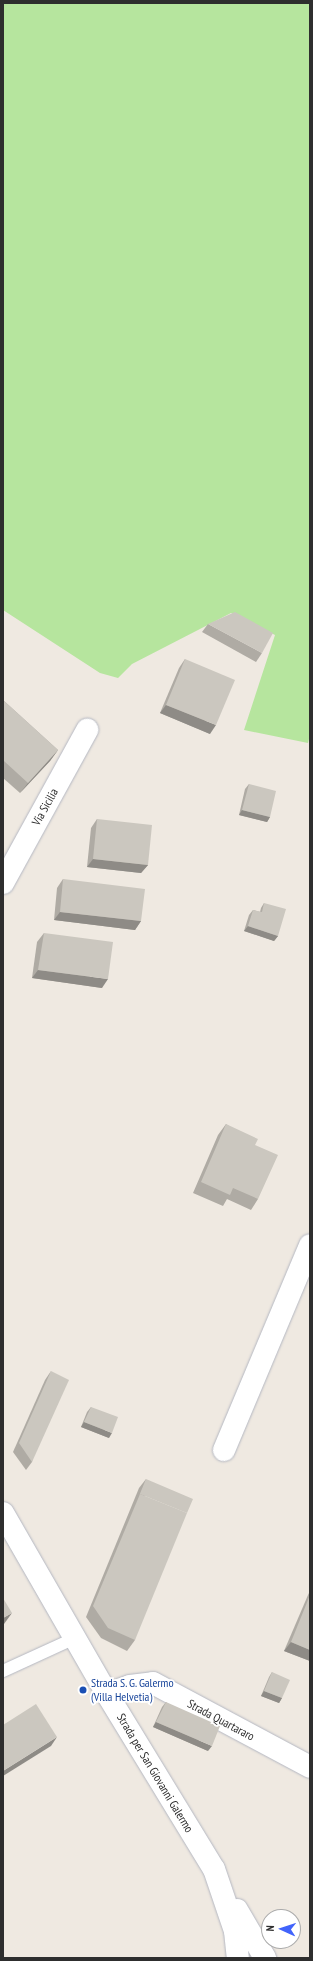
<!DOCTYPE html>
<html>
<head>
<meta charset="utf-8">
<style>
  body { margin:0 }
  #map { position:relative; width:313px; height:1961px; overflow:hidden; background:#efe9e1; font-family:"PT Sans Narrow",sans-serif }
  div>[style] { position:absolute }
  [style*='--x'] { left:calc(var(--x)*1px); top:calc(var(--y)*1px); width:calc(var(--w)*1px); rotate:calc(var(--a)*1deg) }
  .green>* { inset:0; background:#b6e59e }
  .roads { filter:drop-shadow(0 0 1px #b4b7c1) drop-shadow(0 0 1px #b4b7c1) }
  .service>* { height:12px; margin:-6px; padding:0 6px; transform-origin:6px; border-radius:6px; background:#fff }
  .minor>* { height:22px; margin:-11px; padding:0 11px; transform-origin:11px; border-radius:11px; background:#fff }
  .secondary>* { height:22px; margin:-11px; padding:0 11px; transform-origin:11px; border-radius:11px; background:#fff }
  .wall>* { inset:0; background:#afaba4 }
  .shaded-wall>* { inset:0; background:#8e8b86 }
  .building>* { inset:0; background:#cbc7bf }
  .dots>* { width:11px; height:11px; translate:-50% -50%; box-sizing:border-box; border:2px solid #fff; border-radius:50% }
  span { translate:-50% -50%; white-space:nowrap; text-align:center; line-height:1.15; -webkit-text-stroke:3.5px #fff; paint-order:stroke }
  .street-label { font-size:12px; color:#2e2e2e }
  .transit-label { font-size:12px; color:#164399 }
  .left { translate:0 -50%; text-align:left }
  .frame { position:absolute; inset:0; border:4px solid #2e2e2e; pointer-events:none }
  .north { position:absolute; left:261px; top:1909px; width:40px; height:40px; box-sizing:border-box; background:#fff; border:1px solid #ababab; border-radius:50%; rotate:273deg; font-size:11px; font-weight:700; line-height:16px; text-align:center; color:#2e2e2e }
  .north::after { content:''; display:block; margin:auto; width:14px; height:18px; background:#4264fb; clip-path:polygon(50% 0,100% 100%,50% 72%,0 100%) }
</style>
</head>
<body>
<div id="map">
  <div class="green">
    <i style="clip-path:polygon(3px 3px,310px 3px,310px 735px,308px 743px,244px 730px,275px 635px,231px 613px,132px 664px,118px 678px,100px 673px,3px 610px)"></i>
  </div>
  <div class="roads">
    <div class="service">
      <i style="--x:3;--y:1671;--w:79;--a:-24.6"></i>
    </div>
    <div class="minor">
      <i style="--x:3;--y:883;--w:175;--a:-61.2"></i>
      <i style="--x:224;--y:1450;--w:222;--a:-67.2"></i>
      <i style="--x:107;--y:1694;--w:24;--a:-19"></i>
      <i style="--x:130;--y:1686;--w:23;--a:-7"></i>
      <i style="--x:153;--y:1683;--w:178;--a:28.1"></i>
    </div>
    <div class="secondary">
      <i style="--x:3;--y:1513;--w:209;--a:60.1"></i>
      <i style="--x:107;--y:1694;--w:205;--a:58.6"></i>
      <i style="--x:214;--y:1869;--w:65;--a:71.3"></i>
      <i style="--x:235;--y:1931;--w:27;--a:84"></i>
      <i style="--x:237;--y:1910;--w:56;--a:59.7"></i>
    </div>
  </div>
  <div class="wall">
    <i style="clip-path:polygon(208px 624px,262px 653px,256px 662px,202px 632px)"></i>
    <i style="clip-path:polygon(185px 659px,210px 734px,160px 713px,179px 668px)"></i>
    <i style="clip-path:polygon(3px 700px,58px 750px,50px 761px,20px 793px,3px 778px)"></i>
    <i style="clip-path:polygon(249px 784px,270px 817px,267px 822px,239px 815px,245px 789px)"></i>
    <i style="clip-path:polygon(97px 819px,148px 865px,141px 873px,87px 867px,91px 828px)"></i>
    <i style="clip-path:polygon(63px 879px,141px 921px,135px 930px,54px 920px,57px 888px)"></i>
    <i style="clip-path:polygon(264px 903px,278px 936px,274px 941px,244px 931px,249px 915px,253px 910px,260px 912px,261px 908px)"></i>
    <i style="clip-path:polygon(44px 933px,102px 988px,32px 978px,37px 942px)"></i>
    <i style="clip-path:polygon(226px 1124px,255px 1145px,258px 1199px,251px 1210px,227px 1199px,223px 1206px,193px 1193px,218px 1135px)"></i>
    <i style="clip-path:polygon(51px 1371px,32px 1462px,26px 1470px,13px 1452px,45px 1380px)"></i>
    <i style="clip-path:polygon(91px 1407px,109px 1438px,81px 1427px,87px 1412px)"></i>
    <i style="clip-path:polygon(146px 1479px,135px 1640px,127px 1651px,101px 1638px,86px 1617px,139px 1488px)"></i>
    <i style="clip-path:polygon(310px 1591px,310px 1661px,284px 1651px,308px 1595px)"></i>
    <i style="clip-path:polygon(272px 1672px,282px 1698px,279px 1703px,261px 1696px,269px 1677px)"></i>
    <i style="clip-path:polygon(166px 1702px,208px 1751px,153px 1727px,162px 1707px)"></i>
  </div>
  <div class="shaded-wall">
    <i style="clip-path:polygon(166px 705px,216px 725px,210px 734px,160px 713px)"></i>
    <i style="clip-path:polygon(58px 750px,50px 761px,20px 793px,28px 783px)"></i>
    <i style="clip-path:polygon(242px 810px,270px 817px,267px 822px,239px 815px)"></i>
    <i style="clip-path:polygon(93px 859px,148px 865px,141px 873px,87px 867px)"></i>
    <i style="clip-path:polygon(60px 912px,141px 921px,135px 930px,54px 920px)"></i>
    <i style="clip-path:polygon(248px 926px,278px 936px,274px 941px,244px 931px)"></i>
    <i style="clip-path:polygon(38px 970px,108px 979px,102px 988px,32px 978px)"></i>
    <i style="clip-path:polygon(84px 1422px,112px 1433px,109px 1438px,81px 1427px)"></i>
    <i style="clip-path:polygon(12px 1613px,4px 1624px,3px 1625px,3px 1618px)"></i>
    <i style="clip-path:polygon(291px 1642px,310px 1650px,310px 1661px,284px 1651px)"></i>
    <i style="clip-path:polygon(264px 1691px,282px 1698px,279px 1703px,261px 1696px)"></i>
    <i style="clip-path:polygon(156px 1722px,212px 1746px,208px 1751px,153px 1727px)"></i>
    <i style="clip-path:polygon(57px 1737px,51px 1746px,3px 1776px,3px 1771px)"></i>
  </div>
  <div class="building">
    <i style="clip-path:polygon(235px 612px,273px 633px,262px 653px,208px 624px)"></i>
    <i style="clip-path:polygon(185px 659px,235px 680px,216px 725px,166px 705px)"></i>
    <i style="clip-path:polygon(3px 700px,58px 750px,28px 783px,4px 761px,3px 762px)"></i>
    <i style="clip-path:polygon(249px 784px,276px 791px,270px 817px,242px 810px)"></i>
    <i style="clip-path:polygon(97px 819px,152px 825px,148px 865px,93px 859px)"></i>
    <i style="clip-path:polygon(63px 879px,145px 889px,141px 921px,60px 912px)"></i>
    <i style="clip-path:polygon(264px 903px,286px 909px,278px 936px,248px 926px,253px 910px,262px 912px)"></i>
    <i style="clip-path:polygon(44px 933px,113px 942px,108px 979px,38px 970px)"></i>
    <i style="clip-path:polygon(226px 1124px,258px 1139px,255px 1145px,278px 1155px,258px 1199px,233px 1188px,230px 1195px,201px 1182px)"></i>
    <i style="clip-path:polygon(51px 1371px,69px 1380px,32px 1462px,19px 1443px)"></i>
    <i style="clip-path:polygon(91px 1407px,118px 1417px,112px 1433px,84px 1422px)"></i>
    <i style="clip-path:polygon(146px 1479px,193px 1499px,187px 1513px,140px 1494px,139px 1496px)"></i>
    <i style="clip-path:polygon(140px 1494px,187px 1513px,135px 1640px,108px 1628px,93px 1606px)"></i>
    <i style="clip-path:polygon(310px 1595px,310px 1650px,291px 1642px)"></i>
    <i style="clip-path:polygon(3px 1598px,12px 1613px,3px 1618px)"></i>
    <i style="clip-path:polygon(272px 1672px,290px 1680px,282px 1698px,264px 1691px)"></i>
    <i style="clip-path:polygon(166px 1702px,220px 1726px,212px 1746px,156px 1722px)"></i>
    <i style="clip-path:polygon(36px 1704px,57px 1737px,3px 1771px,3px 1725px)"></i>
  </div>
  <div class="dots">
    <i style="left:83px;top:1690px;background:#1a4fb4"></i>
  </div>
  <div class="street-label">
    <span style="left:45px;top:807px;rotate:-61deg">Via Sicilia</span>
    <span style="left:221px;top:1720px;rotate:28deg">Strada Quartararo</span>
    <span style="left:155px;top:1773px;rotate:59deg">Strada per San Giovanni Galermo</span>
  </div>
  <div class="transit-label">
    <span class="left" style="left:91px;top:1690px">Strada S. G. Galermo<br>(Villa Helvetia)</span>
  </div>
  <div class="frame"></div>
  <div class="north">N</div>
</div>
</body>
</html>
